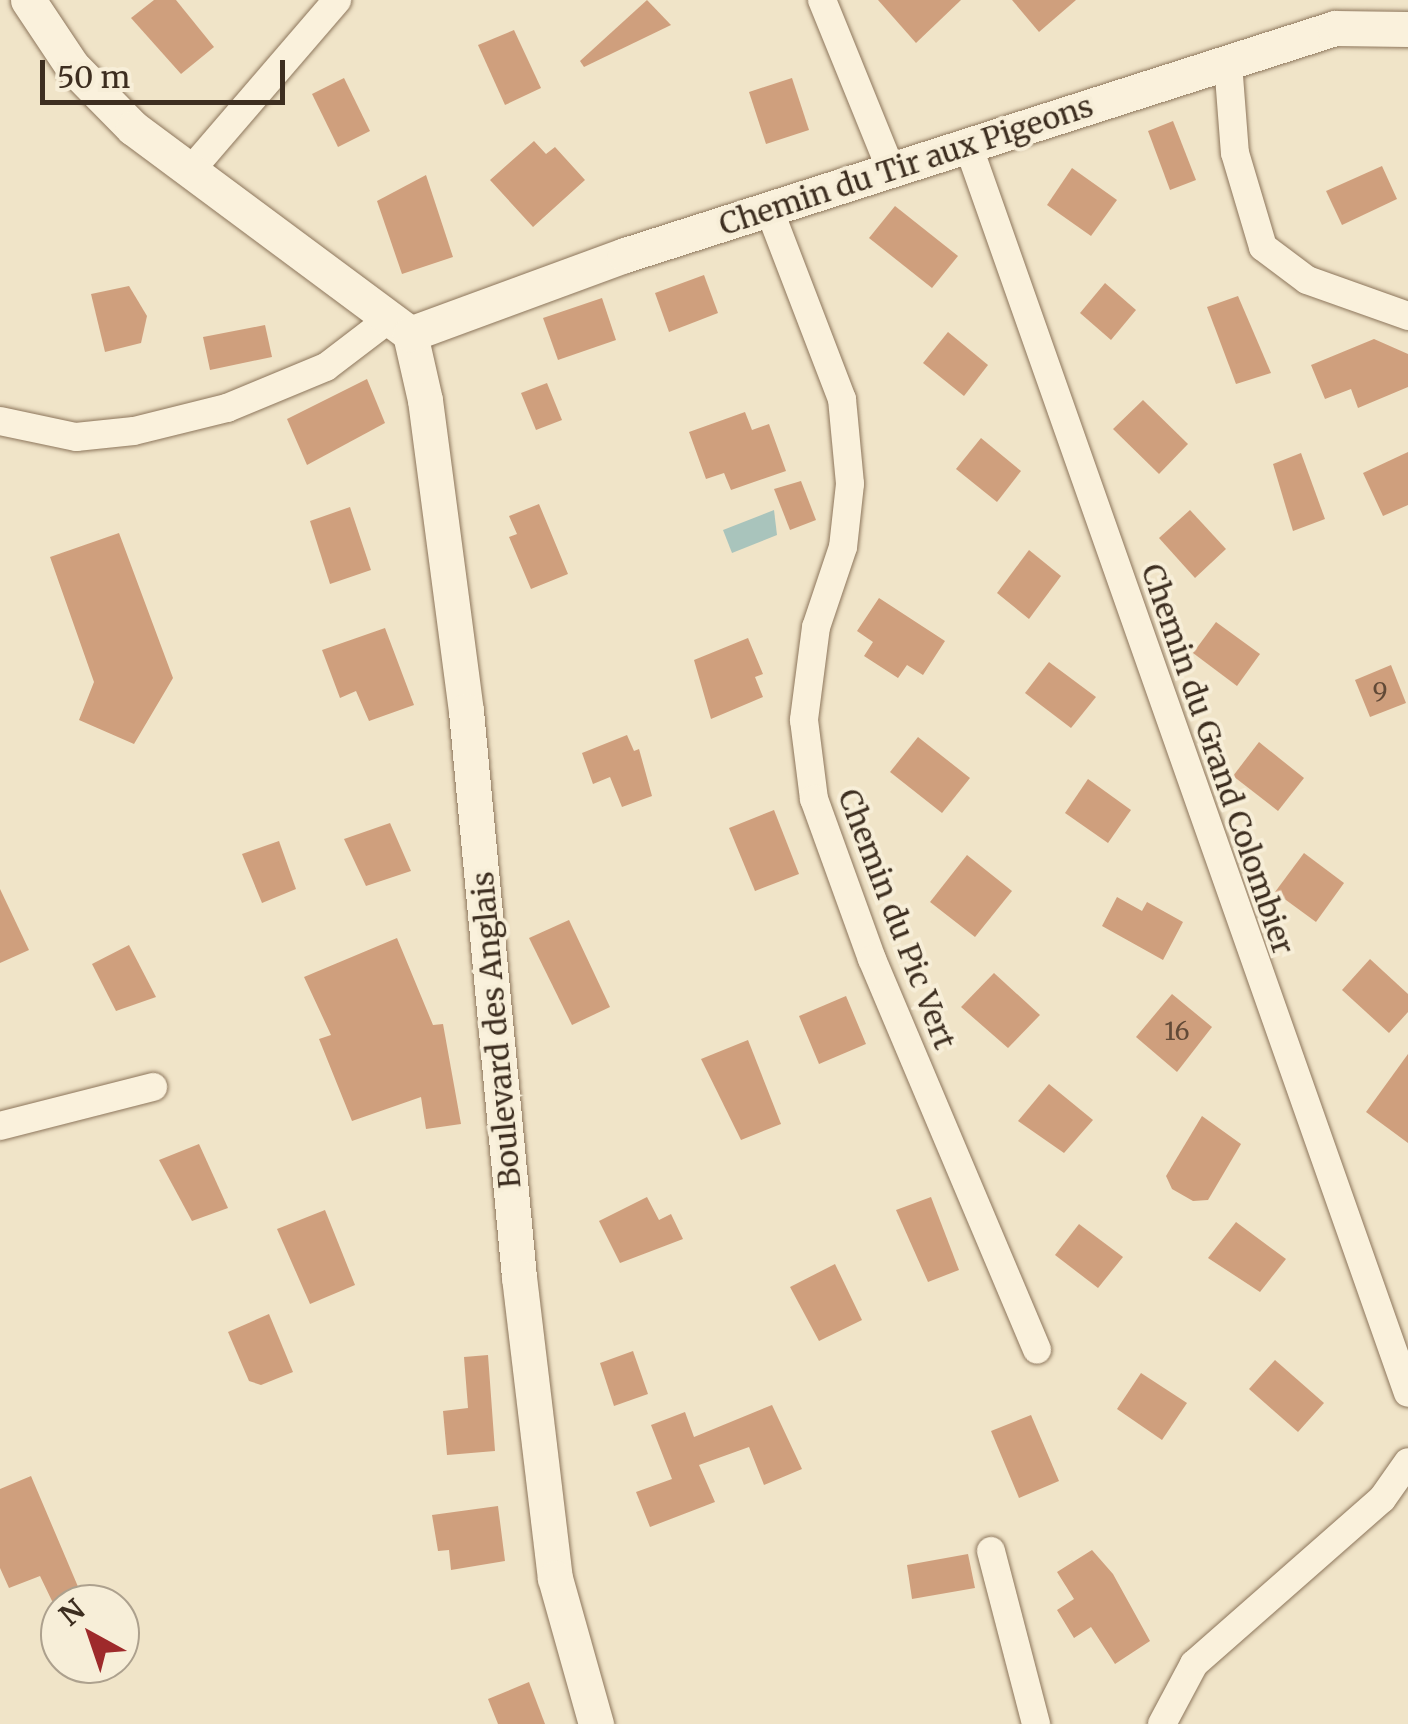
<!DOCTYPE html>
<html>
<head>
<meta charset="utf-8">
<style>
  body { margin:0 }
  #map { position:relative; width:1408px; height:1724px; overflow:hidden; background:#f0e4c8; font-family:Merriweather,serif }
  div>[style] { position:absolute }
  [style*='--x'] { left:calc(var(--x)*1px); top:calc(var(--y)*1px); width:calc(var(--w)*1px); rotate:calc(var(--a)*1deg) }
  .water>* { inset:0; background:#a9c4bc }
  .building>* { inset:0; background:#cf9f7d }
  .roads { filter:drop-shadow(0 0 2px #8d765c) drop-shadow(0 0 2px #8d765c) }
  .minor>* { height:28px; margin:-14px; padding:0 14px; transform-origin:14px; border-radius:14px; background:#faf1dc }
  .tertiary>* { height:35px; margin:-17.5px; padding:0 17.5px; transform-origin:17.5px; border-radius:17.5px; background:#faf1dc }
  span { translate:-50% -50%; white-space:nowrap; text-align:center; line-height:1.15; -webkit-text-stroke:8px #f7eed8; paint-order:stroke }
  .number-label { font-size:25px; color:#624a37 }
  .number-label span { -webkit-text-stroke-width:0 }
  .street-label { font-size:30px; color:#3d2e20 }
  .north { position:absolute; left:40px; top:1584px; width:100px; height:100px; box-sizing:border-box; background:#f7eed8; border:2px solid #ada18e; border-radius:50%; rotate:320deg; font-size:28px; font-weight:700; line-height:40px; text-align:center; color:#3d2e20 }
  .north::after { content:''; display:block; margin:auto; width:35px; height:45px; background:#9e2a2b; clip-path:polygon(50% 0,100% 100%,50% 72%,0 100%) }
  .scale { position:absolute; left:40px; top:60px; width:245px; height:45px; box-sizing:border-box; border:5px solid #3d2e20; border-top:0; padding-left:12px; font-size:30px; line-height:35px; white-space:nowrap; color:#3d2e20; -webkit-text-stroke:8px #f7eed8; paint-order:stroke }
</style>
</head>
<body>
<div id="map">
  <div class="water">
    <i style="clip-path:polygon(774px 510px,777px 535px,732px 553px,723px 530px)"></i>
  </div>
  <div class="building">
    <i style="clip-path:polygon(154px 0,176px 0,214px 47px,181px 74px,131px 18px)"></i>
    <i style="clip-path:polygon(647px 0,671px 25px,584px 67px,580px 61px)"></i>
    <i style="clip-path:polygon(878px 0,961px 0,916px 43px)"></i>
    <i style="clip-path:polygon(1012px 0,1076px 0,1039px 32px)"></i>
    <i style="clip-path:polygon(514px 30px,541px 88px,505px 105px,478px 45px)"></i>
    <i style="clip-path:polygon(344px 78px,370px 131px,338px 147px,312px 94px)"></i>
    <i style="clip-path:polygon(792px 78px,809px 130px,766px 144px,749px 92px)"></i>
    <i style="clip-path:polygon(1173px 121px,1196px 180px,1170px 190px,1148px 131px)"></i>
    <i style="clip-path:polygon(534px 141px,546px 154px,555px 147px,585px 180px,533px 227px,490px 180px)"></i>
    <i style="clip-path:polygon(1382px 166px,1397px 199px,1342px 225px,1326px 191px)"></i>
    <i style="clip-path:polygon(1072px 168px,1117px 200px,1091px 236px,1047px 205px)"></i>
    <i style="clip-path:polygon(426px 175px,453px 257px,402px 274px,377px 201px)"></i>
    <i style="clip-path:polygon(895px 206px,958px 256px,932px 288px,869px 238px)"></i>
    <i style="clip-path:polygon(704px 275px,718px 313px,669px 332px,655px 293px)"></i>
    <i style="clip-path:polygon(1105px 283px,1136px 310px,1111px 340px,1080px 313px)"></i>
    <i style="clip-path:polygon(129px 286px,147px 316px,141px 343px,105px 352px,91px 294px)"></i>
    <i style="clip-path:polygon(1238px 296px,1271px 373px,1236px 384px,1207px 307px)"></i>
    <i style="clip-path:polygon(602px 298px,616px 340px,558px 360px,543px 318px)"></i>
    <i style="clip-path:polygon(265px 325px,272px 357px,210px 370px,203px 337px)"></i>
    <i style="clip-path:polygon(948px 332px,988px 365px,964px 396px,923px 363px)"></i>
    <i style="clip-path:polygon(1374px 339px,1408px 354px,1408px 387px,1358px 408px,1351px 389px,1325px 399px,1311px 365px)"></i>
    <i style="clip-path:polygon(367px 379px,385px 423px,307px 465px,287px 419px)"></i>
    <i style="clip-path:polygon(547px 383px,562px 420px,536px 430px,521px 393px)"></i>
    <i style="clip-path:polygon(1143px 400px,1188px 444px,1159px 474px,1113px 429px)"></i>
    <i style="clip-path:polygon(745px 412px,752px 430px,769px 424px,786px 471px,731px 490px,724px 473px,706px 479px,689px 432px)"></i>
    <i style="clip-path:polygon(981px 438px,1021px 471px,997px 502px,956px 469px)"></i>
    <i style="clip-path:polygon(1408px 452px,1408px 505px,1383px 516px,1363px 473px)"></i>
    <i style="clip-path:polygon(1301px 453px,1325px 519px,1293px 531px,1273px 464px)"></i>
    <i style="clip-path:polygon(801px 481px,816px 520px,790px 530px,774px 489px)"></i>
    <i style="clip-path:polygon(539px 504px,568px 574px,531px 589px,509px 537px,517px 534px,509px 516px)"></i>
    <i style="clip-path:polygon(350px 507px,371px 570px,330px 584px,310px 521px)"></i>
    <i style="clip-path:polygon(1190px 510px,1226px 549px,1195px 578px,1159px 538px)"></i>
    <i style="clip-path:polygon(119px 533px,173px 678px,134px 744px,79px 720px,94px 682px,50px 557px)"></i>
    <i style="clip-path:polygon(1029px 550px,1061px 576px,1029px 619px,997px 593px)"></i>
    <i style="clip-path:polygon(879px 598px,945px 641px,923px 675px,907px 665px,898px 678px,864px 656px,873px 642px,857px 631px)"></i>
    <i style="clip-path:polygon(1216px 622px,1260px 654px,1237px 686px,1193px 653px)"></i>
    <i style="clip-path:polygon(385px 628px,414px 705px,369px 721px,356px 691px,340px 698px,322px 650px)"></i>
    <i style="clip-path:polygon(748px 638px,763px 674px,755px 677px,763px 697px,711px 719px,694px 660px)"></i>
    <i style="clip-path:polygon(1049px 662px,1096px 697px,1071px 728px,1025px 693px)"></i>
    <i style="clip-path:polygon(1391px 665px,1406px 703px,1370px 717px,1355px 680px)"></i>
    <i style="clip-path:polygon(627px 735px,634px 751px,639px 749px,652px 796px,622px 807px,610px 777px,593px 784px,582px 753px)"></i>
    <i style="clip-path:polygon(918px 737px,970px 778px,942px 813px,890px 772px)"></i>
    <i style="clip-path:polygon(1259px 742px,1304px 778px,1278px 811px,1233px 776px)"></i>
    <i style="clip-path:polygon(1088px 779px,1131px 810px,1108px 843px,1065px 813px)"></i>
    <i style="clip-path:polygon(774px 810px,799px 874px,755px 891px,729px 828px)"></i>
    <i style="clip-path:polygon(390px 823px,411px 871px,366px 886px,344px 839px)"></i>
    <i style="clip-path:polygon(279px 841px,296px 889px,262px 903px,242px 854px)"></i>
    <i style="clip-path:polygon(1304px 853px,1344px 883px,1316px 922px,1275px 892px)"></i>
    <i style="clip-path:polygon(967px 855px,1012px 891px,975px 937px,930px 902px)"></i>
    <i style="clip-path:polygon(0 889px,29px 950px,0 963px)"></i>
    <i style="clip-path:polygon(1117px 897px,1142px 911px,1147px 902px,1183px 922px,1163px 960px,1102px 926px)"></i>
    <i style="clip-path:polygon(569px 920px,610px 1007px,572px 1025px,529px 938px)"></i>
    <i style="clip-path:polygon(397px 938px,433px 1025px,443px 1024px,461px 1124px,426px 1129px,421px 1097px,352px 1121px,319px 1039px,331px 1035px,304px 977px)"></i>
    <i style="clip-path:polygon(129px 945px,156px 997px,116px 1011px,92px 964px)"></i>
    <i style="clip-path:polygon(1370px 959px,1408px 994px,1408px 1012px,1389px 1033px,1342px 990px)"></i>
    <i style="clip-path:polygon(994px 973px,1040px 1015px,1008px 1048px,961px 1007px)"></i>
    <i style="clip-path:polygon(1172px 994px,1212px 1027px,1177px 1072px,1136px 1037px)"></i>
    <i style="clip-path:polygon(846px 996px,866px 1044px,819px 1064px,799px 1016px)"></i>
    <i style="clip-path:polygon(748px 1040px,781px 1124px,741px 1140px,701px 1059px)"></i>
    <i style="clip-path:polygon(1408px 1054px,1408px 1143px,1366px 1112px)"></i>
    <i style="clip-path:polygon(1049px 1084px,1093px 1120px,1064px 1153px,1018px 1121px)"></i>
    <i style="clip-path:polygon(1202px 1116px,1241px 1144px,1208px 1200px,1193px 1201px,1172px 1189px,1166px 1176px)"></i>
    <i style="clip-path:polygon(199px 1144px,228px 1208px,192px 1221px,159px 1160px)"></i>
    <i style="clip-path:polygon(647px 1197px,659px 1220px,671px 1214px,683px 1239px,620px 1263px,599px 1221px)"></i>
    <i style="clip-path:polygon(931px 1197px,959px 1270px,928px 1282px,896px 1210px)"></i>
    <i style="clip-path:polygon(325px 1210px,355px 1285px,310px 1304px,277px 1229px)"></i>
    <i style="clip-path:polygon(1236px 1222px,1286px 1259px,1260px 1292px,1208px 1258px)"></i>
    <i style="clip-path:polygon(1079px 1224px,1123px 1257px,1098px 1288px,1055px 1255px)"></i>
    <i style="clip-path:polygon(835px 1264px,862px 1320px,819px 1341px,790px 1287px)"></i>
    <i style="clip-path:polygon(269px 1314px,293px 1372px,261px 1385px,249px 1381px,228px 1332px)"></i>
    <i style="clip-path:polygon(633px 1351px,648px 1394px,614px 1406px,600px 1363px)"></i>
    <i style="clip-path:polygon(488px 1355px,495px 1451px,447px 1455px,443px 1411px,468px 1408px,464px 1357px)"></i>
    <i style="clip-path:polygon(1275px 1360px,1324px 1403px,1298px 1432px,1249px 1389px)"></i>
    <i style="clip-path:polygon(1141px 1373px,1187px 1403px,1162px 1440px,1117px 1409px)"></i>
    <i style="clip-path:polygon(772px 1405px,802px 1469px,764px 1485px,749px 1447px,699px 1465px,715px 1502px,650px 1527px,636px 1492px,672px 1479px,651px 1425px,685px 1412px,694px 1437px)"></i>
    <i style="clip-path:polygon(1031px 1415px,1059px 1481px,1019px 1498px,991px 1431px)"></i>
    <i style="clip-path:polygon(31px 1476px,79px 1589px,53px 1603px,40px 1576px,9px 1588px,0 1568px,0 1489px)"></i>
    <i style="clip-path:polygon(498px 1506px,505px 1561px,451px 1570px,449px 1550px,438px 1551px,432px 1515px)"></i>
    <i style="clip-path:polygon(1092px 1550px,1113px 1574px,1150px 1641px,1115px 1664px,1091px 1627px,1074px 1638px,1057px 1610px,1074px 1599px,1057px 1572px)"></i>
    <i style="clip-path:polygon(968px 1554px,975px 1588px,912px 1599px,907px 1565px)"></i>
    <i style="clip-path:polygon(529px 1682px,545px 1724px,498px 1724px,488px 1699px)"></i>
  </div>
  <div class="roads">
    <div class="minor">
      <i style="--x:822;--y:0;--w:183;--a:67.9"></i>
      <i style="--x:1228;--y:63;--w:90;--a:85.6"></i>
      <i style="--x:1235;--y:153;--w:98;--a:73.4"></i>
      <i style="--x:1263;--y:247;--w:55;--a:36.9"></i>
      <i style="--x:1307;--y:280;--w:107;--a:19.6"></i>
      <i style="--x:968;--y:145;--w:1323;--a:70.58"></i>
      <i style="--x:191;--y:170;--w:224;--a:-49.3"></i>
      <i style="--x:769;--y:209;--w:204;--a:69"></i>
      <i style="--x:842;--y:399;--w:85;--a:84.6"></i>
      <i style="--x:850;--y:484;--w:63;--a:96.3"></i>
      <i style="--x:843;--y:547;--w:84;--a:108.6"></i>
      <i style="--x:816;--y:627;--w:94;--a:97.4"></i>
      <i style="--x:804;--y:720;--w:80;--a:82.8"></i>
      <i style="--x:814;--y:799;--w:170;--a:70.1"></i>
      <i style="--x:872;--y:959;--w:424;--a:67.1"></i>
      <i style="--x:0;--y:421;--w:78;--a:11.9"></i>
      <i style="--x:76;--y:437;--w:58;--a:-5.9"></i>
      <i style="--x:134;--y:431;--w:96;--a:-13.9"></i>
      <i style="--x:227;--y:408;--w:107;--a:-22.5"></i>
      <i style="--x:326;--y:367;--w:81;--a:-37.4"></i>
      <i style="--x:0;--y:1126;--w:158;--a:-14.3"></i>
      <i style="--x:991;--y:1551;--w:179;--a:75.4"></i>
      <i style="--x:1162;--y:1724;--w:68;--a:-61.9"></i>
      <i style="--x:1194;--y:1664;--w:250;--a:-41.3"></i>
      <i style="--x:1382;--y:1499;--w:45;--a:-54.9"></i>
    </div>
    <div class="tertiary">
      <i style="--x:28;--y:0;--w:79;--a:56.3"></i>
      <i style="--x:72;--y:66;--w:87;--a:45.5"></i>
      <i style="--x:133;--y:128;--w:345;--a:36.6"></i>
      <i style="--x:410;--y:334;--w:68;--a:77.2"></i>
      <i style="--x:425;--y:400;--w:314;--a:82.5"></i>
      <i style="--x:466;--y:711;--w:568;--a:84.65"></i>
      <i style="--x:519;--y:1277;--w:303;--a:83.2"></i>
      <i style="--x:555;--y:1578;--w:152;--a:74.3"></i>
      <i style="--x:410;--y:334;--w:229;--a:-20.2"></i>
      <i style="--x:625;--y:255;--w:745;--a:-17.73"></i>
      <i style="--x:1335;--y:28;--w:73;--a:0.8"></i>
    </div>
  </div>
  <div class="number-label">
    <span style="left:1380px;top:691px">9</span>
    <span style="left:1177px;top:1031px">16</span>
  </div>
  <div class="street-label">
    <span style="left:906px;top:165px;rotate:-18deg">Chemin du Tir aux Pigeons</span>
    <span style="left:1218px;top:759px;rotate:71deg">Chemin du Grand Colombier</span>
    <span style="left:897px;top:919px;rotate:69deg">Chemin du Pic Vert</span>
    <span style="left:496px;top:1030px;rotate:-95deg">Boulevard des Anglais</span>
  </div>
  <div class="north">N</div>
  <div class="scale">50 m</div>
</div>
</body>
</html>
